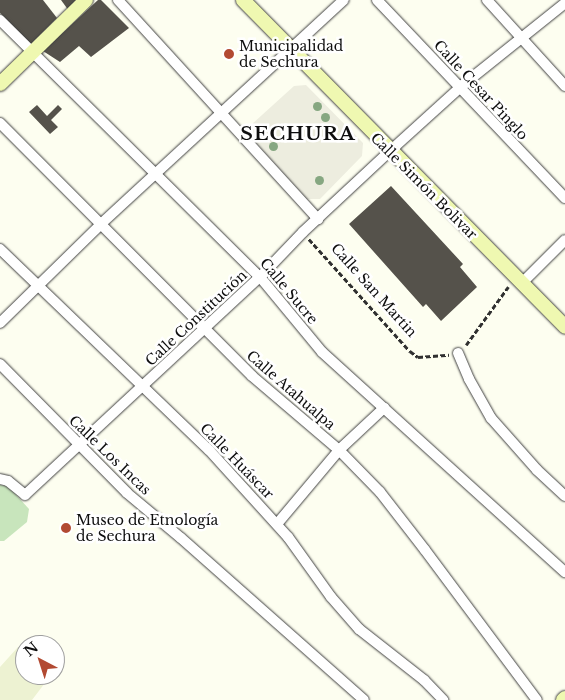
<!DOCTYPE html>
<html>
<head>
<meta charset="utf-8">
<style>
  body { margin:0 }
  #map { position:relative; width:565px; height:700px; overflow:hidden; background:#fdfef0; font-family:"Libre Baskerville",serif }
  div>[style] { position:absolute }
  [style*='--x'] { left:calc(var(--x)*1px); top:calc(var(--y)*1px); width:calc(var(--w)*1px); rotate:calc(var(--a)*1deg) }
  .farmland>* { inset:0; background:#edf2d2 }
  .green>* { inset:0; background:#c8e5bc }
  .plaza>* { inset:0; background:#ededdf }
  .building>* { inset:0; background:#55524b }
  .path>* { height:2.5px; margin-top:-1.25px; transform-origin:0; background:repeating-linear-gradient(90deg,#303030 0 5px,transparent 0 7.5px) }
  .roads { filter:drop-shadow(0 0 1px #414141) drop-shadow(0 0 1px #414141) }
  .street>* { height:10px; margin:-5px; padding:0 5px; transform-origin:5px; border-radius:5px; background:#fff }
  .secondary>* { height:14px; margin:-7px; padding:0 7px; transform-origin:7px; border-radius:7px; background:#eff8b1 }
  .trees>* { width:9px; height:9px; margin:-4.5px; border-radius:50%; background:#86a781 }
  .dots>* { width:14px; height:14px; translate:-50% -50%; box-sizing:border-box; border:2px solid #fff; border-radius:50% }
  span { translate:-50% -50%; white-space:nowrap; text-align:center; line-height:1.15; -webkit-text-stroke:5px #fff; paint-order:stroke }
  .poi-label { font-size:14px; color:#0e0e0e }
  .left { translate:0 -50%; text-align:left }
  .street-label { font-size:14px; color:#0e0e0e }
  .district-label { font-size:19px; color:#0e0e0e; font-weight:700; letter-spacing:1px }
  .north { position:absolute; left:15px; top:635px; width:50px; height:50px; box-sizing:border-box; background:#fff; border:1px solid #9f9f9f; border-radius:50%; rotate:320deg; font-size:14px; font-weight:700; line-height:20px; text-align:center; color:#0e0e0e }
  .north::after { content:''; display:block; margin:auto; width:18px; height:22px; background:#b24a32; clip-path:polygon(50% 0,100% 100%,50% 72%,0 100%) }
</style>
</head>
<body>
<div id="map">
  <div class="farmland">
    <i style="clip-path:polygon(18px 647px,25px 650px,25px 675px,51px 675px,32px 700px,0 700px,0 667px)"></i>
  </div>
  <div class="green">
    <i style="clip-path:polygon(0 485px,8px 486px,29px 509px,27px 522px,4px 541px,0 541px)"></i>
  </div>
  <div class="plaza">
    <i style="clip-path:polygon(306px 85px,363px 143px,362px 156px,320px 199px,306px 199px,251px 137px,252px 124px,294px 86px)"></i>
  </div>
  <div class="building">
    <i style="clip-path:polygon(0 0,43px 0,57px 18px,31px 44px,0 13px)"></i>
    <i style="clip-path:polygon(61px 0,80px 0,69px 11px)"></i>
    <i style="clip-path:polygon(98px 0,101px 0,129px 28px,91px 57px,79px 46px,60px 62px,43px 51px)"></i>
    <i style="clip-path:polygon(37px 105px,47px 116px,58px 105px,62px 109px,51px 120px,58px 127px,50px 134px,29px 112px)"></i>
    <i style="clip-path:polygon(391px 186px,463px 264px,460px 267px,477px 287px,441px 321px,426px 304px,423px 307px,349px 224px)"></i>
  </div>
  <div class="path">
    <i style="--x:309;--y:239;--w:151;--a:48"></i>
    <i style="--x:410;--y:351;--w:10;--a:37"></i>
    <i style="--x:418;--y:357;--w:31;--a:-4"></i>
    <i style="--x:466;--y:345;--w:72;--a:-54.1"></i>
  </div>
  <div class="roads">
    <div class="street">
      <i style="--x:118;--y:0;--w:297;--a:47.6"></i>
      <i style="--x:377;--y:0;--w:273;--a:46.5"></i>
      <i style="--x:487;--y:0;--w:116;--a:47.8"></i>
      <i style="--x:0;--y:20;--w:366;--a:44.7"></i>
      <i style="--x:260;--y:277;--w:97;--a:50.4"></i>
      <i style="--x:322;--y:352;--w:328;--a:42.2"></i>
      <i style="--x:0;--y:123;--w:357;--a:45.1"></i>
      <i style="--x:252;--y:376;--w:114;--a:40.4"></i>
      <i style="--x:339;--y:450;--w:59;--a:45.7"></i>
      <i style="--x:380;--y:492;--w:73;--a:52.2"></i>
      <i style="--x:425;--y:550;--w:187;--a:53.3"></i>
      <i style="--x:0;--y:249;--w:290;--a:43.9"></i>
      <i style="--x:209;--y:450;--w:118;--a:47.8"></i>
      <i style="--x:288;--y:537;--w:74;--a:54.4"></i>
      <i style="--x:331;--y:597;--w:43;--a:48.8"></i>
      <i style="--x:359;--y:629;--w:83;--a:38.1"></i>
      <i style="--x:424;--y:680;--w:28;--a:46"></i>
      <i style="--x:521;--y:284;--w:62;--a:-45"></i>
      <i style="--x:0;--y:323;--w:143;--a:-44.4"></i>
      <i style="--x:102;--y:223;--w:329;--a:-42.7"></i>
      <i style="--x:458;--y:353;--w:28;--a:67"></i>
      <i style="--x:469;--y:379;--w:45;--a:60.6"></i>
      <i style="--x:491;--y:418;--w:69;--a:48.5"></i>
      <i style="--x:537;--y:470;--w:38;--a:43"></i>
      <i style="--x:0;--y:364;--w:181;--a:45.4"></i>
      <i style="--x:127;--y:493;--w:70;--a:39.8"></i>
      <i style="--x:181;--y:538;--w:244;--a:41.5"></i>
      <i style="--x:0;--y:479;--w:8;--a:14"></i>
      <i style="--x:8;--y:481;--w:22;--a:39"></i>
      <i style="--x:25;--y:495;--w:321;--a:-42.9"></i>
      <i style="--x:260;--y:277;--w:62;--a:-46.3"></i>
      <i style="--x:303;--y:232;--w:119;--a:-43"></i>
      <i style="--x:390;--y:151;--w:100;--a:-42.2"></i>
      <i style="--x:464;--y:84;--w:129;--a:-38.7"></i>
      <i style="--x:277;--y:524;--w:97;--a:-50"></i>
      <i style="--x:339;--y:450;--w:62;--a:-43"></i>
    </div>
    <div class="secondary">
      <i style="--x:243;--y:0;--w:459;--a:45.4"></i>
      <i style="--x:0;--y:84;--w:120;--a:-44.3"></i>
      <i style="--x:563;--y:700;--w:3;--a:-45"></i>
    </div>
  </div>
  <div class="trees">
    <i style="left:317px;top:106px"></i>
    <i style="left:325px;top:117px"></i>
    <i style="left:345px;top:135px"></i>
    <i style="left:273px;top:146px"></i>
    <i style="left:319px;top:180px"></i>
  </div>
  <div class="dots">
    <i style="left:229px;top:54px;background:#b24a32"></i>
    <i style="left:66px;top:528px;background:#b24a32"></i>
  </div>
  <div class="poi-label">
    <span class="left" style="left:239px;top:54px">Municipalidad<br>de Sechura</span>
    <span class="left" style="left:76px;top:528px">Museo de Etnología<br>de Sechura</span>
  </div>
  <div class="street-label">
    <span style="left:481px;top:90px;rotate:47deg">Calle Cesar Pinglo</span>
    <span style="left:424px;top:186px;rotate:45deg">Calle Simón Bolivar</span>
    <span style="left:374px;top:290px;rotate:48deg">Calle San Martin</span>
    <span style="left:289px;top:291px;rotate:50deg">Calle Sucre</span>
    <span style="left:196px;top:318px;rotate:-43deg">Calle Constitución</span>
    <span style="left:291px;top:390px;rotate:41deg">Calle Atahualpa</span>
    <span style="left:110px;top:455px;rotate:44deg">Calle Los Incas</span>
    <span style="left:237px;top:461px;rotate:46deg">Calle Huáscar</span>
  </div>
  <div class="district-label">
    <span style="left:298px;top:134px">SECHURA</span>
  </div>
  <div class="north">N</div>
</div>
</body>
</html>
